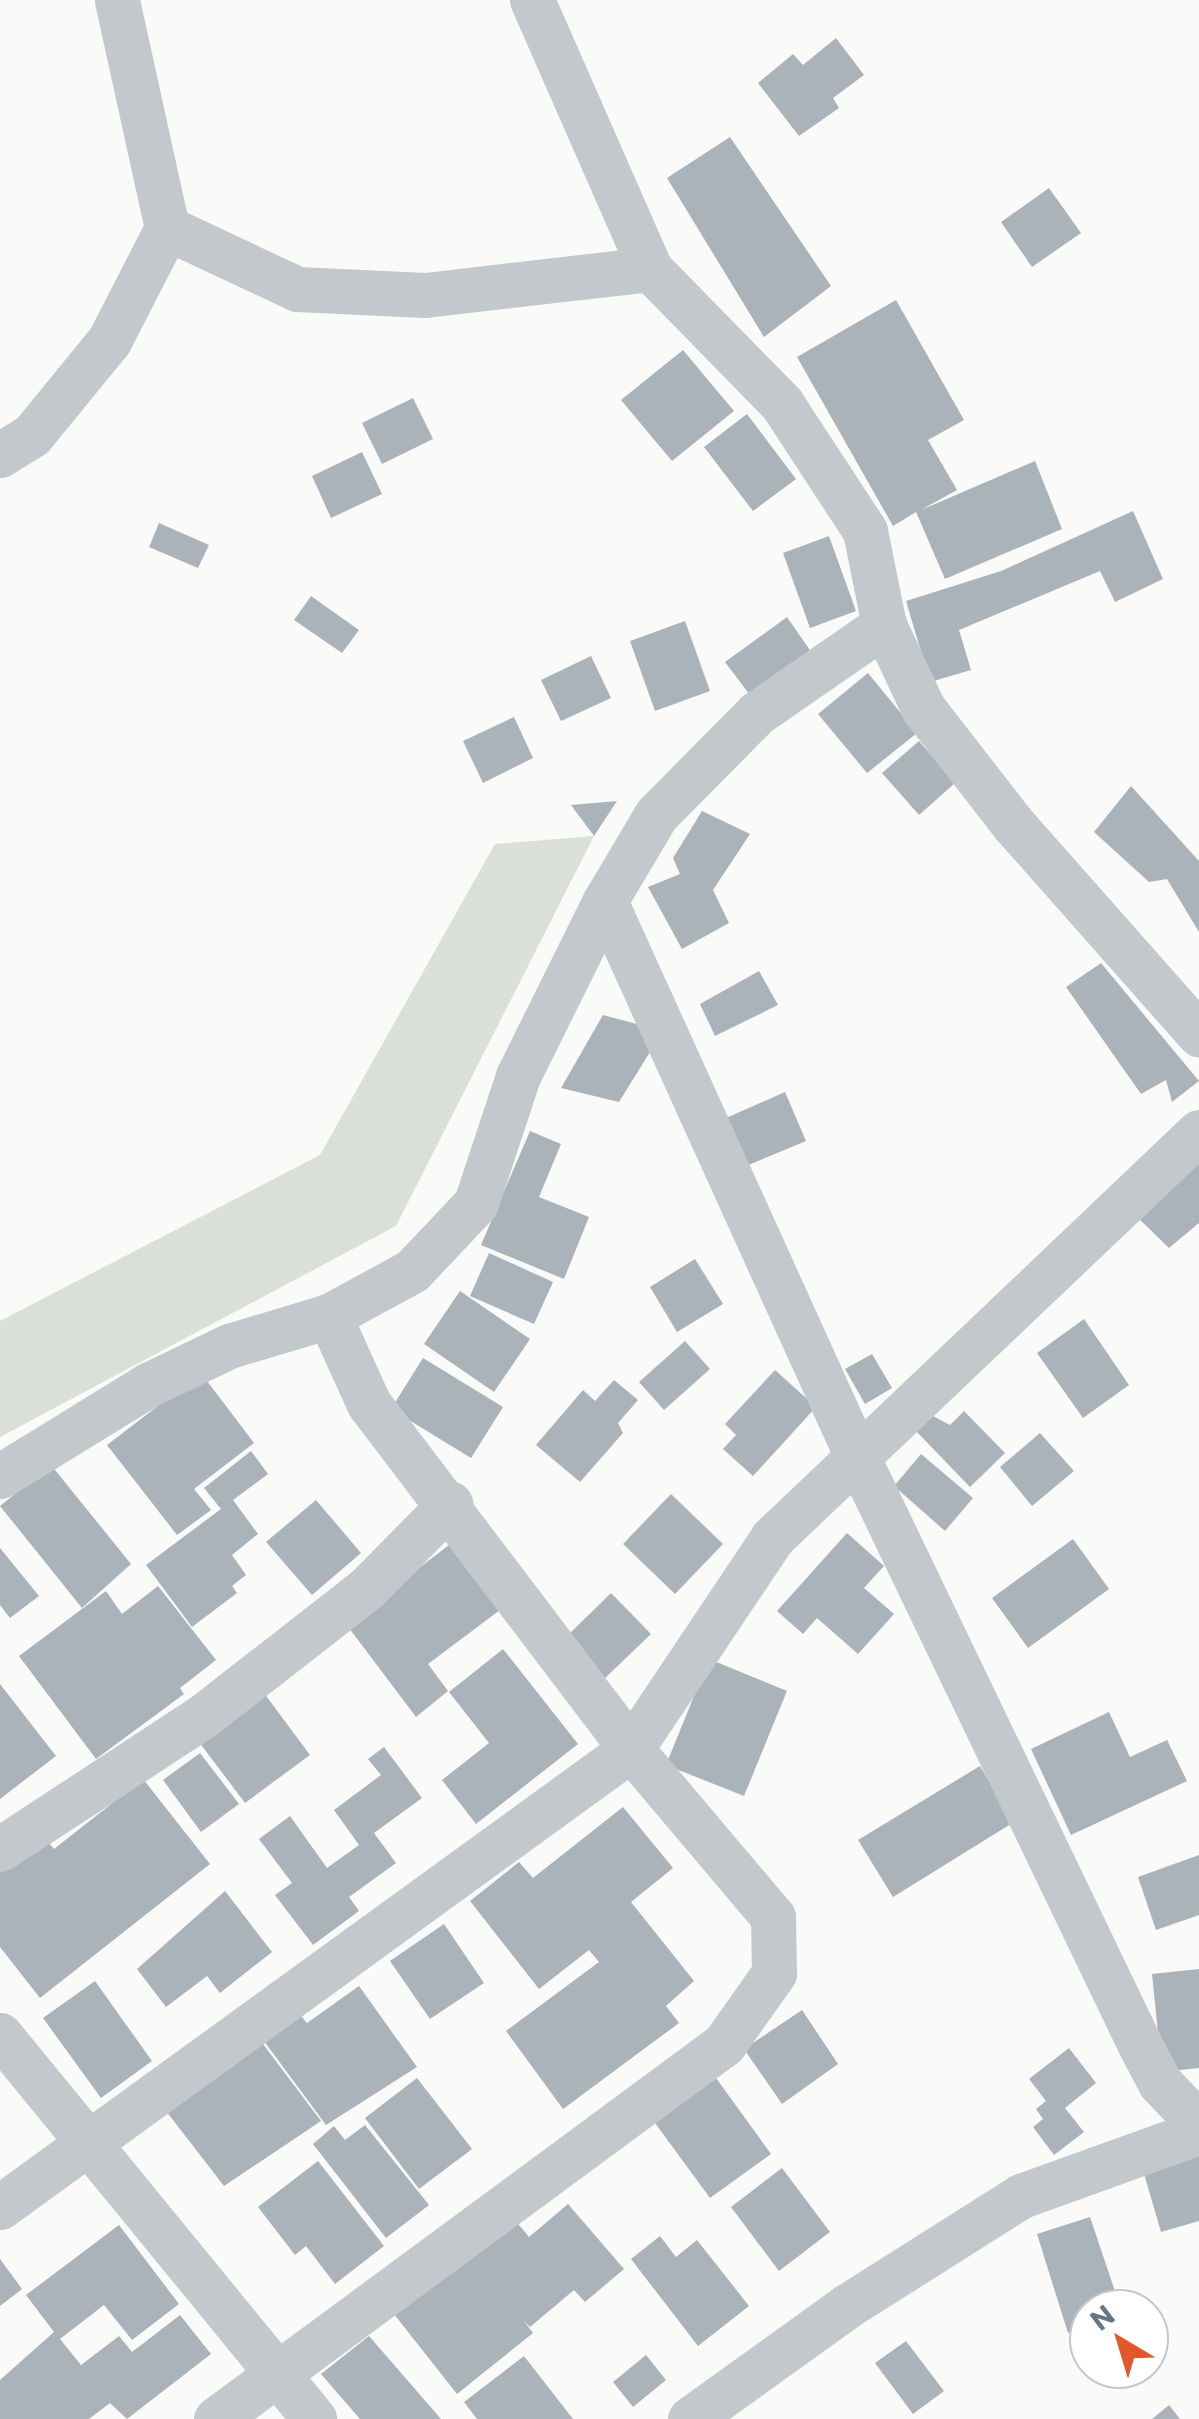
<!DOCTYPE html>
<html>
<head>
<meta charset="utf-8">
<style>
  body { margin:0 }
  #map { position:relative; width:1199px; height:2419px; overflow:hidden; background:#fafaf8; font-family:Commissioner,sans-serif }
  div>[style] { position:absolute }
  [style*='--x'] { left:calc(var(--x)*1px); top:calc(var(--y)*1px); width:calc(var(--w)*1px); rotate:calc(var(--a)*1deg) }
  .green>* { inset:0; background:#dadfd7 }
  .building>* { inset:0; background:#aab3b9 }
  .street>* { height:45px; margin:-22.5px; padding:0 22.5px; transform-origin:22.5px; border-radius:22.5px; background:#c3c8cc }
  span { translate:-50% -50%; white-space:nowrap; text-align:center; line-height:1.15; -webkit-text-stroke:10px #fff; paint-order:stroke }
  .north { position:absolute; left:1069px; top:2289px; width:100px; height:100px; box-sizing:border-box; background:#fff; border:2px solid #c1c8cd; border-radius:50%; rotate:322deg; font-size:28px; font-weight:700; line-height:40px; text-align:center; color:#657683 }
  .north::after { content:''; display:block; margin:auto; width:35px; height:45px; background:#e4572e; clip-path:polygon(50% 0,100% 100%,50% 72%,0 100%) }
</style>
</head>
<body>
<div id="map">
  <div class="green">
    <i style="clip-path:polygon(594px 836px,396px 1226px,0 1437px,0 1321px,320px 1155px,495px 844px)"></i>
  </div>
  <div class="building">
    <i style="clip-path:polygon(836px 38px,864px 75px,833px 98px,839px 108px,799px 136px,758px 83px,793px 54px,803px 65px)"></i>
    <i style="clip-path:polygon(730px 137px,831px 286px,764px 337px,667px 178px)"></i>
    <i style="clip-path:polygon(1049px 188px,1081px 233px,1032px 267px,1001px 222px)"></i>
    <i style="clip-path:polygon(896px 300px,964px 420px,928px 440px,957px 490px,921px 510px,1035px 461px,1062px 529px,945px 579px,916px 512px,893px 526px,797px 357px)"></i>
    <i style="clip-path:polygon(683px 350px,734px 411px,672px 461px,621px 400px)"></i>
    <i style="clip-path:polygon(413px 398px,433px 439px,382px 464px,362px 423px)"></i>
    <i style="clip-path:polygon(747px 414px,796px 479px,753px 511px,704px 447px)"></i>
    <i style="clip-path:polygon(362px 452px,382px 494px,331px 518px,312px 476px)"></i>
    <i style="clip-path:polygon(1133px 511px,1163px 579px,1115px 602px,1100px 571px,959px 630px,971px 670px,930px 682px,906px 601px,1001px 571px)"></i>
    <i style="clip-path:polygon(159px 523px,209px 545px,198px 568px,149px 547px)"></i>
    <i style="clip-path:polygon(829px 536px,856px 611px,810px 628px,783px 553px)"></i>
    <i style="clip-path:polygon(311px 596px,359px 630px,342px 653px,294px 620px)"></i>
    <i style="clip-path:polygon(787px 617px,814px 656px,753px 699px,725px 662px)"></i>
    <i style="clip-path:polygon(685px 621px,710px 691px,655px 711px,630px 641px)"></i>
    <i style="clip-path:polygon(591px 656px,611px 698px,561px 721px,541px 680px)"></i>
    <i style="clip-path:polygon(868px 673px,917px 733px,867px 773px,818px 714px)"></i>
    <i style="clip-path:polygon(514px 717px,533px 758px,483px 783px,463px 741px)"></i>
    <i style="clip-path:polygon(919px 741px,955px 783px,919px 815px,882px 773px)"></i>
    <i style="clip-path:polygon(1131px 786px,1199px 861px,1199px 932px,1167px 879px,1149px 882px,1094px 832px)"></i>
    <i style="clip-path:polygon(617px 801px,594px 836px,571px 805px)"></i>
    <i style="clip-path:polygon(702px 811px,750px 834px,713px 890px,729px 923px,682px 949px,648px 887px,680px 874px,673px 858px)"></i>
    <i style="clip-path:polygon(1101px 963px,1199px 1081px,1172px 1102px,1166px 1080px,1141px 1094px,1066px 987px)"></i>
    <i style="clip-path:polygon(759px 971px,778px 1005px,715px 1036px,700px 1004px)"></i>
    <i style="clip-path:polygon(603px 1015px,663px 1031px,619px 1102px,561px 1088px)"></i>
    <i style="clip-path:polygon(785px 1092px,806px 1141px,746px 1166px,726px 1118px)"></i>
    <i style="clip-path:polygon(530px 1131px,561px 1144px,539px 1197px,589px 1217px,564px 1279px,481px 1245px)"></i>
    <i style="clip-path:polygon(1199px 1153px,1199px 1223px,1169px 1248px,1131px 1211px)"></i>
    <i style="clip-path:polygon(489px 1253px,553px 1282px,534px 1324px,470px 1296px)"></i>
    <i style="clip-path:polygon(695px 1259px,723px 1304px,677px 1332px,650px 1287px)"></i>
    <i style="clip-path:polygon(460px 1291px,530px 1339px,494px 1392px,424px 1344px)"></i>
    <i style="clip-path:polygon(1084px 1319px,1129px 1385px,1083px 1418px,1037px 1353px)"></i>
    <i style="clip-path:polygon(685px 1341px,710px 1369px,664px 1410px,639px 1382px)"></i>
    <i style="clip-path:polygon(872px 1354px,892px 1388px,865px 1404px,845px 1369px)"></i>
    <i style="clip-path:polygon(423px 1358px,503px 1407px,471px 1458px,391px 1409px)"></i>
    <i style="clip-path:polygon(775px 1370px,816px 1407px,753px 1476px,723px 1449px,736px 1435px,725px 1424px)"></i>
    <i style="clip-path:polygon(201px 1373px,254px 1443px,194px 1489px,211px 1510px,177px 1535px,107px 1445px)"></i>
    <i style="clip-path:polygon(614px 1380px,638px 1400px,618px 1423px,623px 1433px,580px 1482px,536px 1445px,583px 1390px,595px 1401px)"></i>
    <i style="clip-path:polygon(964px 1411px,1005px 1453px,970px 1487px,915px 1430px,931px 1415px,950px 1425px)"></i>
    <i style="clip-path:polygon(1040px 1433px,1074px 1471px,1032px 1506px,1000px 1467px)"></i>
    <i style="clip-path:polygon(251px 1451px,268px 1474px,233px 1500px,258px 1534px,232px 1555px,246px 1575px,232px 1586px,237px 1593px,192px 1627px,146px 1565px,221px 1509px,204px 1488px)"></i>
    <i style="clip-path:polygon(921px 1454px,973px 1498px,945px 1531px,894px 1486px)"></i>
    <i style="clip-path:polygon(51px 1465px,131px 1564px,82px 1608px,0 1506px)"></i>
    <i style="clip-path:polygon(671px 1494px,723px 1544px,675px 1594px,623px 1544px)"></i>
    <i style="clip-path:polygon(316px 1500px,361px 1553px,312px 1595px,266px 1542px)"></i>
    <i style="clip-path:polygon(847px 1533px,884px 1566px,864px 1588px,894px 1614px,858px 1654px,817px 1618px,803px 1634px,777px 1611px)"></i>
    <i style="clip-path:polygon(1073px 1539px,1109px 1589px,1028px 1648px,992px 1598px)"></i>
    <i style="clip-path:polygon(449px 1545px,500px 1610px,428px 1664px,448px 1691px,416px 1717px,346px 1624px)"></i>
    <i style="clip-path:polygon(0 1548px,39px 1596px,10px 1618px,0 1605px)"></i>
    <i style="clip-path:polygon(158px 1586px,216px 1660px,180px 1688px,184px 1694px,96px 1759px,19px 1656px,106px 1591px,122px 1614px)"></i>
    <i style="clip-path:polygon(611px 1593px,651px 1634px,602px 1681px,563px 1640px)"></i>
    <i style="clip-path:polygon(503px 1649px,578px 1744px,476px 1824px,442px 1780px,489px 1743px,449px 1692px)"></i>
    <i style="clip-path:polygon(709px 1659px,787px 1691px,744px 1796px,666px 1765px)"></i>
    <i style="clip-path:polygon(0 1684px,56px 1756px,0 1799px)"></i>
    <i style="clip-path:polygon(261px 1689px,310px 1755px,245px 1803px,196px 1738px)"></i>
    <i style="clip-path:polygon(1109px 1712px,1130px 1757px,1167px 1740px,1187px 1781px,1071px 1835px,1031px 1749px)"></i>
    <i style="clip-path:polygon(384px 1747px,422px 1798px,374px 1833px,396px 1863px,349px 1897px,359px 1911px,313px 1945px,275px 1895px,292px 1883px,259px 1839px,290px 1816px,327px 1868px,359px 1845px,334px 1810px,381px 1775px,368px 1759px)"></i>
    <i style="clip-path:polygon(200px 1753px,239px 1804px,201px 1832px,163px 1780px)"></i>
    <i style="clip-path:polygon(980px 1766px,1014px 1822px,893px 1897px,858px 1840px)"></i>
    <i style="clip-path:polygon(143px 1779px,210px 1864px,40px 1998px,0 1947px,0 1868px,42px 1835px,54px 1849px)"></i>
    <i style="clip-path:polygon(623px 1807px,673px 1868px,631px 1902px,694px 1981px,666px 2006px,679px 2023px,563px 2109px,506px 2031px,599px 1962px,589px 1950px,539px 1989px,470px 1901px,519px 1862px,533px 1878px)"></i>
    <i style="clip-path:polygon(1199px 1855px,1199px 1915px,1156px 1930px,1138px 1877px)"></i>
    <i style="clip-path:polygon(225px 1891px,272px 1952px,220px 1993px,207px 1976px,166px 2007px,137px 1969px)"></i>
    <i style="clip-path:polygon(444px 1924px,484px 1983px,430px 2019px,390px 1961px)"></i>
    <i style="clip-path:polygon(1199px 1969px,1199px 2068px,1162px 2072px,1152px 1974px)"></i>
    <i style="clip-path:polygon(95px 1981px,152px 2061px,101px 2098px,43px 2018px)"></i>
    <i style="clip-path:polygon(359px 1986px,417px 2067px,326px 2125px,261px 2037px,297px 2011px,307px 2023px)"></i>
    <i style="clip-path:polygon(802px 2010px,838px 2064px,782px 2104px,744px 2049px)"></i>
    <i style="clip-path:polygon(260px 2040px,321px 2121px,224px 2186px,166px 2111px)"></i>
    <i style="clip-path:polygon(1069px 2048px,1096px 2083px,1065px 2108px,1084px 2132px,1054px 2155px,1033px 2127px,1043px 2119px,1036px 2109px,1046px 2101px,1029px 2079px)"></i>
    <i style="clip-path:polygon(417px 2078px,472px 2149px,419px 2189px,365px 2118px)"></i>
    <i style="clip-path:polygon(716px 2078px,771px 2154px,710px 2198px,655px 2123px)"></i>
    <i style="clip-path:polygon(365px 2125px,429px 2205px,386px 2238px,313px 2144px,334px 2126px,345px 2140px)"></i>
    <i style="clip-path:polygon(1199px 2150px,1199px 2221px,1161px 2232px,1142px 2167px)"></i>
    <i style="clip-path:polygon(318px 2161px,384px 2246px,335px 2284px,306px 2246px,295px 2255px,258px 2207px)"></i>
    <i style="clip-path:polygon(782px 2168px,830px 2232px,779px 2271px,731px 2207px)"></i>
    <i style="clip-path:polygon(568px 2204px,624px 2269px,585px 2302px,574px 2290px,530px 2327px,524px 2321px,533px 2333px,457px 2394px,386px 2304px,510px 2214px,529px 2237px)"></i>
    <i style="clip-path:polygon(1090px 2217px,1121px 2309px,1089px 2309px,1089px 2326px,1068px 2333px,1037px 2234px)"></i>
    <i style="clip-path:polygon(119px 2225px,179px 2304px,132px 2340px,104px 2305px,60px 2339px,81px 2365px,119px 2336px,132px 2352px,180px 2315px,211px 2354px,127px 2419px,110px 2403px,89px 2419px,0 2419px,0 2380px,54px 2332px,26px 2295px)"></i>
    <i style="clip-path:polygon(660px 2236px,676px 2257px,697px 2240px,749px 2306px,698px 2346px,631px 2259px)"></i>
    <i style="clip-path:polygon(0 2259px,22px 2289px,0 2306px)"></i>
    <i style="clip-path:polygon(369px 2336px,441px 2419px,360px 2419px,321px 2374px)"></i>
    <i style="clip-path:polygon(906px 2341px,944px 2391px,913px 2414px,875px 2363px)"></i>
    <i style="clip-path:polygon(646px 2355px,666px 2380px,633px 2407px,613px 2382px)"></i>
    <i style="clip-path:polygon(524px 2356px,573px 2419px,477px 2419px,464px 2402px)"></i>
    <i style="clip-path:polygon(1169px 2405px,1180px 2419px,1152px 2419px)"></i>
  </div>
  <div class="street">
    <i style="--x:532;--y:0;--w:294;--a:66.3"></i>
    <i style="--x:650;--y:269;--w:189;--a:45.6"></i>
    <i style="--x:782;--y:404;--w:152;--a:56.8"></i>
    <i style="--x:865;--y:531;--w:96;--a:78.6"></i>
    <i style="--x:884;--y:625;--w:92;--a:64.8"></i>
    <i style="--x:923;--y:708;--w:147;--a:52.2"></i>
    <i style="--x:1013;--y:824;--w:281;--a:48.5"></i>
    <i style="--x:167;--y:228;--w:144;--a:25.1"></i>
    <i style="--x:297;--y:289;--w:128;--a:2.7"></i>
    <i style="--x:425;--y:295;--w:226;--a:-6.6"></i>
    <i style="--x:0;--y:455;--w:38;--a:-32"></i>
    <i style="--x:32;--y:435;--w:122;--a:-50.7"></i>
    <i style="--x:109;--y:341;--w:127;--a:-62.8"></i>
    <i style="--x:167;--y:228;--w:233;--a:-102.4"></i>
    <i style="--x:605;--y:901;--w:605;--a:65.6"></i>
    <i style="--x:855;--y:1452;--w:658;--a:64.33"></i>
    <i style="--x:1140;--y:2045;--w:43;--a:62.2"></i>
    <i style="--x:1160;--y:2083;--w:57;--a:46.4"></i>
    <i style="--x:0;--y:1476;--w:174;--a:-31.6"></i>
    <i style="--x:148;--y:1385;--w:90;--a:-25.7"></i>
    <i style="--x:229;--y:1346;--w:104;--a:-16.7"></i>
    <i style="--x:329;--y:1316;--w:94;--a:-28.5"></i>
    <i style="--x:412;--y:1271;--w:93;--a:-46.7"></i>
    <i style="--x:476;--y:1203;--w:134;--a:-71.7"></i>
    <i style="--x:518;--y:1076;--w:195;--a:-63.6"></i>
    <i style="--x:605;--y:901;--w:100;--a:-59.3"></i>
    <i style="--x:656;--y:815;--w:144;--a:-45.3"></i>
    <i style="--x:757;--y:713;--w:155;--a:-34.7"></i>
    <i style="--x:0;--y:1849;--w:243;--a:-33.2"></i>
    <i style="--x:203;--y:1716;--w:207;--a:-37.9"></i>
    <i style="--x:366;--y:1589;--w:120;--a:-45.3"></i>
    <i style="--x:0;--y:2035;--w:496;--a:50.7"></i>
    <i style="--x:0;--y:2207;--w:780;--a:-35.97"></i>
    <i style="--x:631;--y:1749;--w:254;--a:-56.2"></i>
    <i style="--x:772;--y:1538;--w:589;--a:-43.56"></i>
    <i style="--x:216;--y:2419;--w:631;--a:-36.43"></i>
    <i style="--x:724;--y:2044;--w:87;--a:-54.8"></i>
    <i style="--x:774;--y:1973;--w:56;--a:-91"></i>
    <i style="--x:773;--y:1917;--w:220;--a:-130.2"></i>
    <i style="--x:631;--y:1749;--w:433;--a:-127.2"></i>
    <i style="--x:369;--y:1404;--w:97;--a:-114.4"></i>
    <i style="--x:690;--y:2419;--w:193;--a:-35.7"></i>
    <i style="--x:847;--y:2306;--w:206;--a:-32.3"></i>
    <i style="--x:1021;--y:2196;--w:189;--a:-19.8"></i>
  </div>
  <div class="north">N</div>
</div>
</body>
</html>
